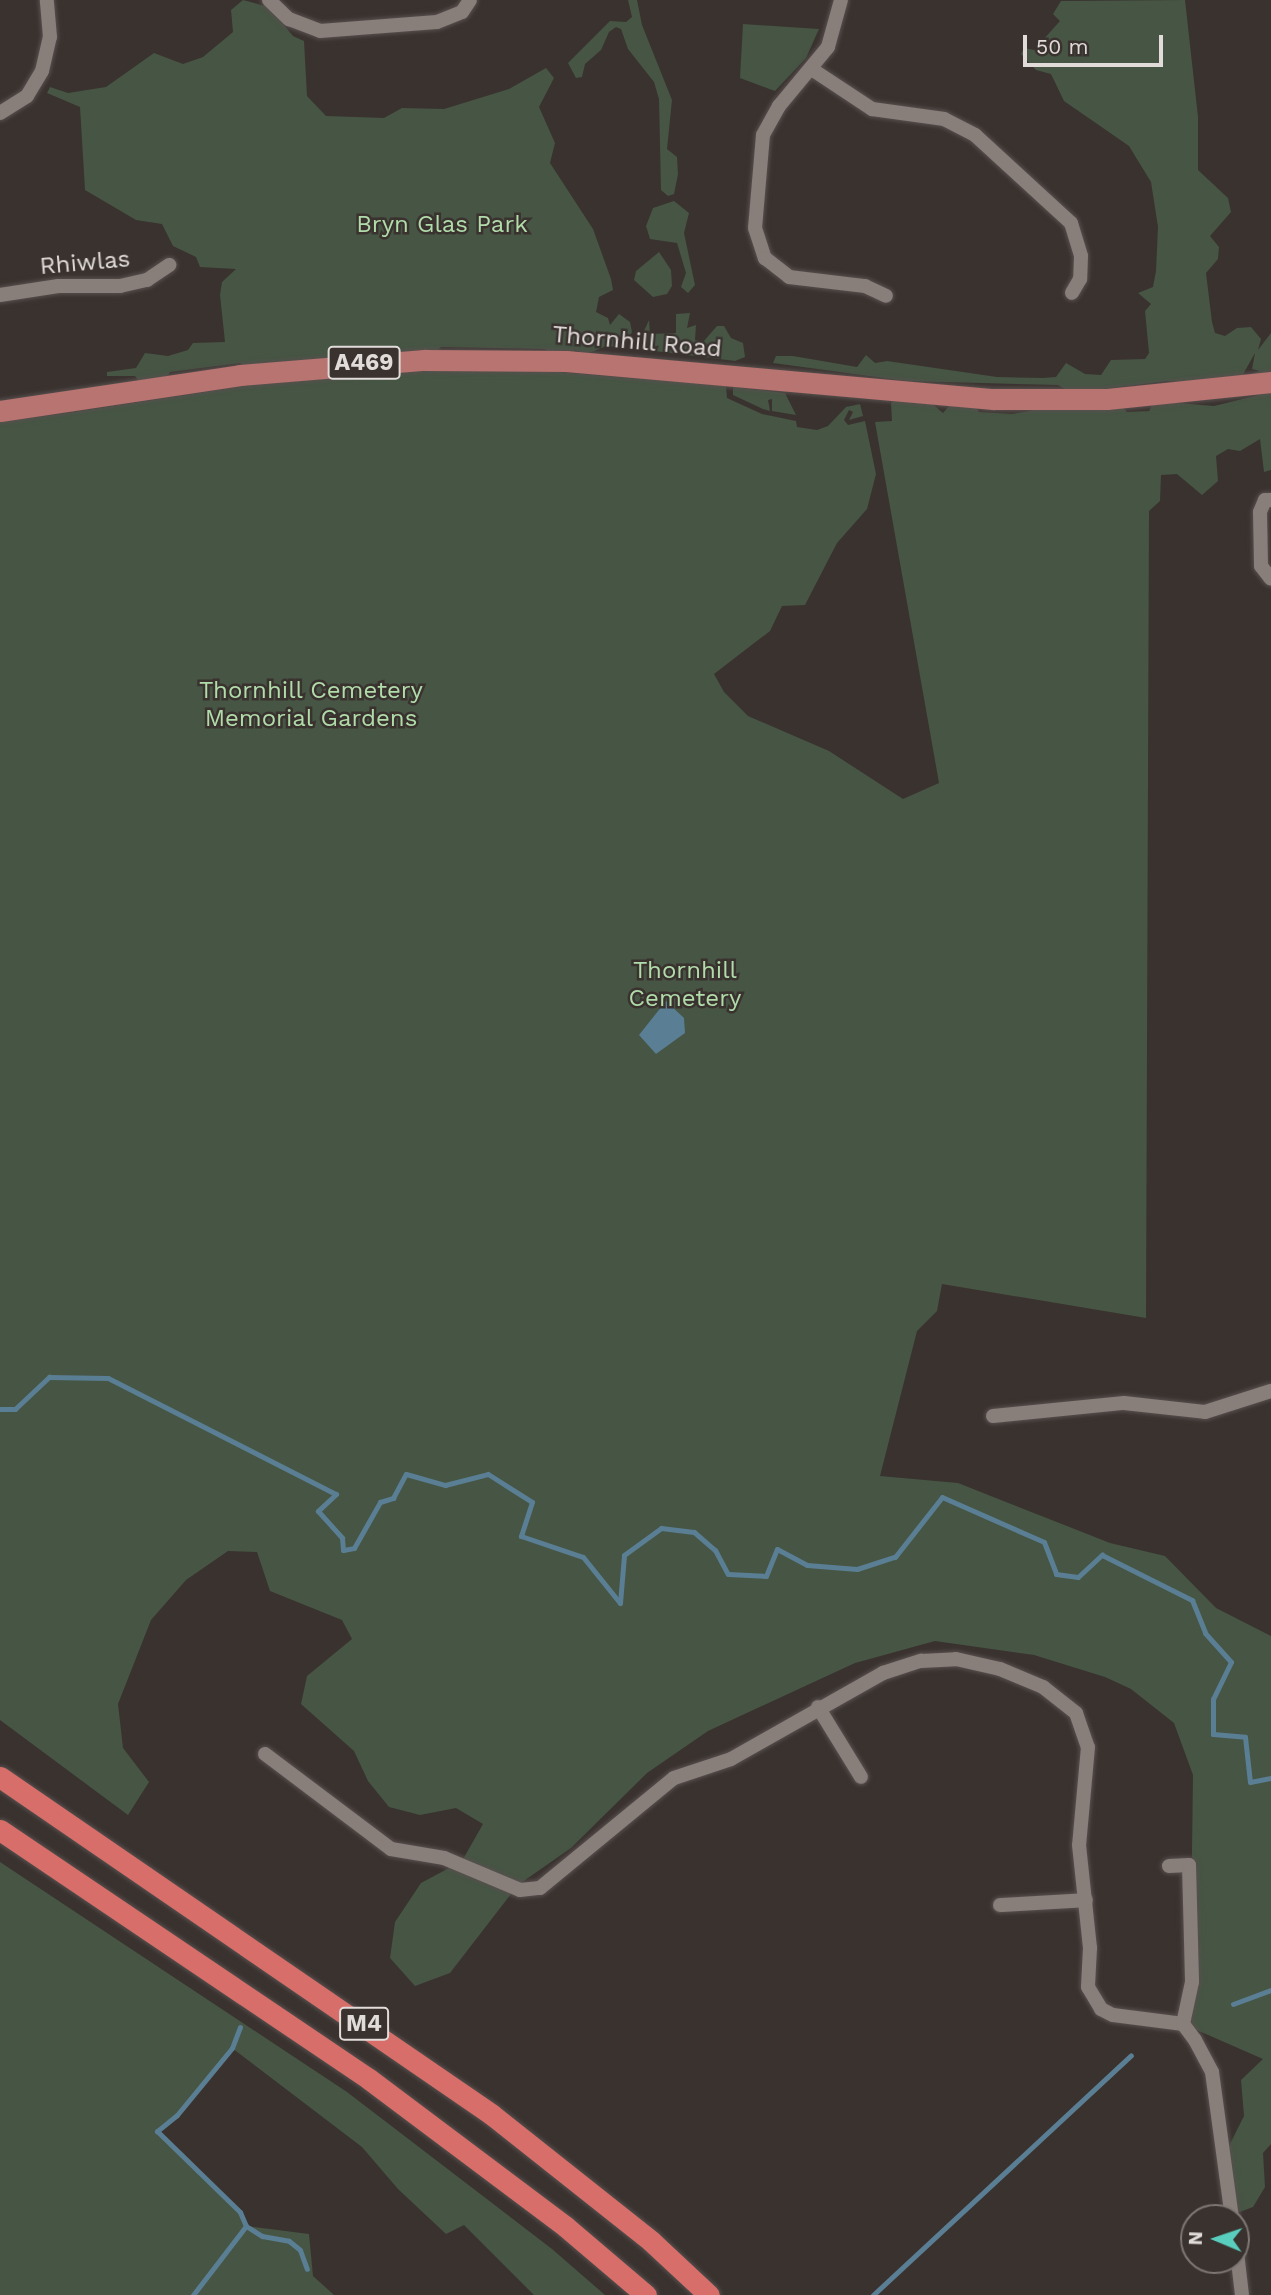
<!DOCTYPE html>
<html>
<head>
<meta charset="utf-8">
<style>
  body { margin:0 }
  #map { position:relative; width:1271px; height:2295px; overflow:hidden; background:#3a322f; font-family:"Work Sans",sans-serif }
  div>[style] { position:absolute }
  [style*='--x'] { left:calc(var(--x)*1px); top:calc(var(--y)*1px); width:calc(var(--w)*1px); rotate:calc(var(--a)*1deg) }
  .green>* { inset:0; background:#465544 }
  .water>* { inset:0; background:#5a7e93 }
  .stream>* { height:5px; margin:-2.5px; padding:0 2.5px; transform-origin:2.5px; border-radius:2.5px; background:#5a7e93 }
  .roads { filter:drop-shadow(0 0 2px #57504e) drop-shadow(0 0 2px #57504e) }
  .minor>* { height:14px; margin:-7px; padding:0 7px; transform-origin:7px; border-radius:7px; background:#887e7a }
  .primary>* { height:21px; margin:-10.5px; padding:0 10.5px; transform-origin:10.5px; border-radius:10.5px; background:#b77470 }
  .motorway>* { height:21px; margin:-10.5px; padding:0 10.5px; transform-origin:10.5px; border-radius:10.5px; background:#d76e69 }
  span { translate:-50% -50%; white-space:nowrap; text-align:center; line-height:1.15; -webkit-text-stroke:5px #3a322f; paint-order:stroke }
  .shield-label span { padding:2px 5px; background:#3a322f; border:2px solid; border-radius:5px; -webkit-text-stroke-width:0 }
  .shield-label { font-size:23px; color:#e1dcda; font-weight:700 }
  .park-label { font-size:24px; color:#b0dcaa }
  .street-label { font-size:24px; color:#e1dcda }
  .north { position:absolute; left:1180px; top:2204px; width:70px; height:70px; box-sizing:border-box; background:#3a322f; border:2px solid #7d7673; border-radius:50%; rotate:272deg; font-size:19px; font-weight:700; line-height:28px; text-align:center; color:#e1dcda }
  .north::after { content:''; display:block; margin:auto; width:24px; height:32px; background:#59cebe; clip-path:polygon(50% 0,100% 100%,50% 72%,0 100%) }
  .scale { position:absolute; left:1023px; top:35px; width:140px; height:32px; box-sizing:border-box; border:4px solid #e1dcda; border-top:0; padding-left:9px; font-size:21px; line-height:24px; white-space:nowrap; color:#e1dcda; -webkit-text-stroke:5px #3a322f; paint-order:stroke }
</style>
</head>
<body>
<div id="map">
  <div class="green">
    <i style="clip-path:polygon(243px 0,269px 7px,293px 36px,304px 41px,307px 96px,326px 116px,384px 118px,402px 108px,444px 109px,509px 89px,546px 68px,554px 78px,539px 107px,555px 143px,550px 163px,593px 229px,611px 279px,613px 290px,599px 297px,596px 312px,608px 318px,610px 325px,619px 314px,630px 322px,632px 332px,623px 348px,607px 346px,586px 354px,575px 350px,569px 358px,552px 357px,545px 349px,441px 347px,419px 370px,546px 371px,726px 386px,727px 398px,762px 414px,796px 421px,797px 427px,817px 430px,828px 426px,846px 407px,860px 404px,863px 416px,849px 420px,853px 412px,849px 410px,844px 420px,848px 425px,865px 421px,876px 474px,867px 509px,837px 543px,805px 605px,782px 606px,770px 631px,714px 674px,724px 692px,748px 716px,829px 751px,903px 799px,939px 783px,875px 422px,892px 421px,891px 403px,896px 398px,929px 401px,943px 413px,954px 400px,975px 406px,979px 412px,1012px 414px,1030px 411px,1042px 404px,1063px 410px,1122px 406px,1127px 412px,1149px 411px,1154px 401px,1214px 406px,1271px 392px,1271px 470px,1264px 472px,1260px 439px,1240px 451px,1228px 449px,1216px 456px,1218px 481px,1202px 495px,1177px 474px,1161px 475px,1160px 501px,1149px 511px,1146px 1318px,942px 1284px,937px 1311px,917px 1331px,880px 1476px,958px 1483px,1110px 1543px,1165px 1556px,1216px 1608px,1271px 1636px,1271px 2144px,1263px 2153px,1265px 2187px,1253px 2207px,1232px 2215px,1224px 2156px,1244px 2116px,1241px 2080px,1263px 2059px,1183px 2024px,1190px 2001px,1193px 1775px,1174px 1723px,1131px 1689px,1105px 1677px,1034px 1655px,935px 1641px,855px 1663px,708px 1731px,647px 1773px,571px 1848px,518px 1885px,450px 1973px,415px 1986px,390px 1958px,395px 1922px,421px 1883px,462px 1861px,483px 1824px,456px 1808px,420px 1815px,389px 1807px,368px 1781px,354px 1751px,301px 1704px,307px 1676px,352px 1639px,342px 1620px,270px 1591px,257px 1552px,228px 1551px,186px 1580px,151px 1620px,118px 1704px,123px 1748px,149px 1782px,128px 1815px,0 1720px,0 416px,8px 421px,67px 413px,270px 382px,282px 375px,312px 380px,355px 369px,361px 377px,372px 377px,376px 367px,374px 355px,367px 349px,346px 356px,250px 368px,240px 363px,170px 372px,163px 382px,141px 384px,135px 376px,107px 376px,107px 372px,136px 368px,145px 353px,168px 356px,188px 350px,193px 343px,225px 342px,220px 295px,222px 282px,236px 269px,200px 267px,196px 257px,173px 246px,162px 224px,136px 220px,85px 190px,80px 107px,47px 93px,50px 87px,68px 93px,106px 87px,154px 53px,183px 64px,203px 57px,233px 32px,231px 10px)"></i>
    <i style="clip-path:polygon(628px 0,637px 0,642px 25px,672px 100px,667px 149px,677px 157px,678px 174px,674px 194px,668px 196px,661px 190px,659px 99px,654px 82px,628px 49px,621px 29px,616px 27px,609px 32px,601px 50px,585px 64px,582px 77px,576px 78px,568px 63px,610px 21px,626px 22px,632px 17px)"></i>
    <i style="clip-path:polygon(1185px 0,1198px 117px,1198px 170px,1228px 198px,1231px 212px,1210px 236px,1219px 247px,1218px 259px,1206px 273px,1212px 322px,1215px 333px,1225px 336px,1237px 328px,1251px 327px,1261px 339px,1258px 350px,1271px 333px,1271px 373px,1244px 377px,1260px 371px,1252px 369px,1255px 353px,1241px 378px,1208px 384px,1167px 381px,1071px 393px,1058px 385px,906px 381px,773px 363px,776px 356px,793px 356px,857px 367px,866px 355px,875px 363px,887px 361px,997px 377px,1043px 378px,1056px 377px,1066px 363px,1085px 374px,1101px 375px,1111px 360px,1145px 359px,1149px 353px,1145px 311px,1151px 304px,1138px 293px,1153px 287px,1156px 271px,1158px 227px,1151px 182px,1129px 146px,1064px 101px,1051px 74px,1036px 70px,1021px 54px,1024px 48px,1034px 50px,1060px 21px,1053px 14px,1061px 1px)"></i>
    <i style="clip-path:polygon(743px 24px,819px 29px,806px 58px,775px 91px,740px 78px)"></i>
    <i style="clip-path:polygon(674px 201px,689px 213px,684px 233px,695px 285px,688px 293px,681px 287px,686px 273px,677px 243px,650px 239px,646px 226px,653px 208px)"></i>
    <i style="clip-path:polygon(659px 252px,671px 270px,672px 286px,667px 294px,653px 297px,634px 280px,636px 271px)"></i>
    <i style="clip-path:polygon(690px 313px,687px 328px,696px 325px,695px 340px,703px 342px,717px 326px,724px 326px,731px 338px,743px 343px,745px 357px,735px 361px,646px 350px,644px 331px,649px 320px,650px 334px,676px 333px,676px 314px)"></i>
    <i style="clip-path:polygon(733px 387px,785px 393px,796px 415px,772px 411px,772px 399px,768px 400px,770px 411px,763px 409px,733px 395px)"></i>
    <i style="clip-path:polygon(0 1862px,347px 2092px,552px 2249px,605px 2295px,534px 2295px,464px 2225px,446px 2234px,398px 2189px,362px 2147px,232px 2048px,177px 2115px,158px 2131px,240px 2212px,247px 2226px,309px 2234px,313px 2276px,334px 2295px,0 2295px)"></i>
  </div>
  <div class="water">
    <i style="clip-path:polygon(666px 1001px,684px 1018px,685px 1033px,656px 1054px,639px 1035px)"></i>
  </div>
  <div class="stream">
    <i style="--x:0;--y:1409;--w:15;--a:0"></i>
    <i style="--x:15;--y:1409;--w:47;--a:-43.3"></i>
    <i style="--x:49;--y:1377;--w:59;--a:1"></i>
    <i style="--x:108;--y:1378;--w:256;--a:27"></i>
    <i style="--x:336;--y:1494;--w:25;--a:137"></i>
    <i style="--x:318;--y:1511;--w:36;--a:48"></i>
    <i style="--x:342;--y:1538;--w:12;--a:85"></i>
    <i style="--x:343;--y:1550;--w:11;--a:-10"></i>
    <i style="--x:354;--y:1548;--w:53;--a:-60.5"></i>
    <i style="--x:380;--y:1502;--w:14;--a:-17"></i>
    <i style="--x:393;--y:1498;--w:27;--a:-62"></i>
    <i style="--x:406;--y:1474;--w:41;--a:15.8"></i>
    <i style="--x:445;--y:1485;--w:44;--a:-14.3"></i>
    <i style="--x:488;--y:1474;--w:52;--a:32.5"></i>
    <i style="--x:532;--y:1502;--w:36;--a:108"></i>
    <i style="--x:521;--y:1536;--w:65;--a:18.7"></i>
    <i style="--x:583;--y:1557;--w:59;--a:51.2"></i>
    <i style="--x:620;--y:1603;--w:48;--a:-85.2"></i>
    <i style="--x:624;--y:1555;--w:46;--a:-36.1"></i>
    <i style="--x:661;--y:1528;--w:33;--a:7"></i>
    <i style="--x:694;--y:1532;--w:28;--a:41"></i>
    <i style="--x:715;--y:1550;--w:27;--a:62"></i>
    <i style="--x:728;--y:1574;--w:38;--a:3"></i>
    <i style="--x:766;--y:1576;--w:29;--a:-68"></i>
    <i style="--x:777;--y:1549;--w:34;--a:28"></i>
    <i style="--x:807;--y:1565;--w:50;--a:4.6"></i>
    <i style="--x:857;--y:1569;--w:40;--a:-18"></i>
    <i style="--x:895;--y:1557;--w:76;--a:-51.9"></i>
    <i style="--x:942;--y:1497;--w:111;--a:23.8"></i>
    <i style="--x:1044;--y:1542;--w:34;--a:69"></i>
    <i style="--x:1056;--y:1574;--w:22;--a:8"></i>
    <i style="--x:1078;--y:1577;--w:33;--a:-43"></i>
    <i style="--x:1102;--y:1555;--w:101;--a:26.6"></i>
    <i style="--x:1192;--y:1600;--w:35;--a:68"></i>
    <i style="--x:1205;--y:1633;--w:39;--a:48"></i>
    <i style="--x:1231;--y:1662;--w:41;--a:115.9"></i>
    <i style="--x:1213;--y:1699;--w:35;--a:90"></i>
    <i style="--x:1213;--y:1734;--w:32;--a:5"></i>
    <i style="--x:1245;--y:1737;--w:45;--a:83.7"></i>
    <i style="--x:1250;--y:1782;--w:21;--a:-11"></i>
    <i style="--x:1233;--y:2004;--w:40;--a:-20.2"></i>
    <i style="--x:240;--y:2027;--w:22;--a:111"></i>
    <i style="--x:232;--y:2048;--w:87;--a:129.4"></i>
    <i style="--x:177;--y:2115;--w:26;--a:141"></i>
    <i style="--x:157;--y:2131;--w:116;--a:44.3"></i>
    <i style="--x:240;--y:2212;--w:15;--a:67"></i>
    <i style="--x:246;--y:2226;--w:19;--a:32"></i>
    <i style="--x:262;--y:2236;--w:27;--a:10"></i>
    <i style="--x:289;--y:2241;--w:14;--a:39"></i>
    <i style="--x:300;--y:2250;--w:20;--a:70"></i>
    <i style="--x:193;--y:2295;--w:87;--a:-52.5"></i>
    <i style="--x:873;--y:2295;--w:352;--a:-42.9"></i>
  </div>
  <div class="roads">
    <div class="minor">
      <i style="--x:269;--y:0;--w:28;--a:44"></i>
      <i style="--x:289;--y:19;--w:33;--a:21"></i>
      <i style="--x:320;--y:31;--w:117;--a:-4.4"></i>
      <i style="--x:437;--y:22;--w:27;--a:-22"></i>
      <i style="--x:462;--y:12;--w:14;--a:-56"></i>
      <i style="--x:841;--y:0;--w:49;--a:105.5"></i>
      <i style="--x:828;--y:47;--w:77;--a:129.7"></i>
      <i style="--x:779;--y:106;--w:33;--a:119"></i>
      <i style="--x:763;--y:135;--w:93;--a:94.9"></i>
      <i style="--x:755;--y:228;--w:32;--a:72"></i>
      <i style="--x:765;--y:258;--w:31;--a:38"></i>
      <i style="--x:789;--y:277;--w:77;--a:6.8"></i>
      <i style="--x:865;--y:286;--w:23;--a:25"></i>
      <i style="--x:813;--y:70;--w:71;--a:33.5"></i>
      <i style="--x:872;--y:109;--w:73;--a:7.9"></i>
      <i style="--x:944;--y:119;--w:35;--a:27"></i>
      <i style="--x:975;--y:135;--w:130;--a:42.5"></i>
      <i style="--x:1071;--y:223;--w:34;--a:73"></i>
      <i style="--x:1081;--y:256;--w:23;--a:92"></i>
      <i style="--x:1080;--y:279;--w:16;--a:120"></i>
      <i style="--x:0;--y:113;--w:32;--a:-32"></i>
      <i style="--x:27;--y:96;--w:29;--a:-59"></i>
      <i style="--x:42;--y:71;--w:35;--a:-77"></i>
      <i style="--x:50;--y:37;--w:37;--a:-95"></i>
      <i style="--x:0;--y:295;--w:59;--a:-8.8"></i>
      <i style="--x:58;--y:286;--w:62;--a:0"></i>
      <i style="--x:120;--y:286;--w:28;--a:-13"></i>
      <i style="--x:147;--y:280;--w:27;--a:-34"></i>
      <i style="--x:1271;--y:500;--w:6;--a:180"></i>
      <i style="--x:1265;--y:500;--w:13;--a:113"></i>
      <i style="--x:1260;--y:512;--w:54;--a:88.9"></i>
      <i style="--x:1261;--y:566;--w:16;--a:52"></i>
      <i style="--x:993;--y:1416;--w:132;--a:-5.7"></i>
      <i style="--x:1124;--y:1403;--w:81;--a:6.3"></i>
      <i style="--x:1205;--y:1412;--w:69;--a:-17.7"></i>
      <i style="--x:818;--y:1707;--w:82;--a:58.4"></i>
      <i style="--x:265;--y:1754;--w:158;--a:37"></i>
      <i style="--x:391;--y:1849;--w:54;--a:9.6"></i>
      <i style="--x:444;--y:1858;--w:82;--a:22.8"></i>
      <i style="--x:520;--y:1890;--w:20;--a:-6"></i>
      <i style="--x:540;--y:1888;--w:173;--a:-39.4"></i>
      <i style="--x:674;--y:1778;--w:60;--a:-18.4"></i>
      <i style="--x:731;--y:1759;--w:175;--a:-29.5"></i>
      <i style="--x:883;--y:1673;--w:40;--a:-18"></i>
      <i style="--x:921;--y:1661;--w:35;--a:-3"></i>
      <i style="--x:956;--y:1659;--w:45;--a:12.8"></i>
      <i style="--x:1000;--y:1669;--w:47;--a:22.7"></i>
      <i style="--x:1043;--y:1687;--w:42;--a:38.2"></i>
      <i style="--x:1076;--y:1713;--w:36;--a:71"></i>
      <i style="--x:1088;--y:1747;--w:98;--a:95.2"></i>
      <i style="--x:1079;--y:1845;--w:104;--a:83.9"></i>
      <i style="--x:1090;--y:1948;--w:39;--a:93"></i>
      <i style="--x:1088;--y:1987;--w:26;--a:59"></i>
      <i style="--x:1101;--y:2009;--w:13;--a:27"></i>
      <i style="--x:1113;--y:2015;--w:71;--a:7.3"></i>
      <i style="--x:1183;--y:2024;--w:20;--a:53"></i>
      <i style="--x:1195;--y:2040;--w:36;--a:62"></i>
      <i style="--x:1212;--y:2072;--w:147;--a:82.2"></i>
      <i style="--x:1169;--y:1866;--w:20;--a:-3"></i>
      <i style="--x:1189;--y:1865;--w:117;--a:88.5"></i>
      <i style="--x:1192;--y:1982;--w:43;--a:102.1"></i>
      <i style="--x:1000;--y:1905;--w:86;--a:-3.3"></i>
      <i style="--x:1236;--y:2244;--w:51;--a:83.3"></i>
    </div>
    <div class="primary">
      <i style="--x:0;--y:411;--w:243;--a:-8.5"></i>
      <i style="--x:240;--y:375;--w:185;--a:-4.7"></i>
      <i style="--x:424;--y:360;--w:142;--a:0.4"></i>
      <i style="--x:566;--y:361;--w:429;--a:5.1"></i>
      <i style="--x:993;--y:399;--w:114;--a:0"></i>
      <i style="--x:1107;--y:399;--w:165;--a:-5.9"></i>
    </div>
    <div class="motorway">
      <i style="--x:0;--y:1777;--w:596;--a:34.46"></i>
      <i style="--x:491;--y:2114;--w:204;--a:38.4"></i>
      <i style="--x:651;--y:2241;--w:79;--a:43"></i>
      <i style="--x:0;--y:1830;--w:445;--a:34"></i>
      <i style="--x:369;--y:2079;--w:246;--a:36.9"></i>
      <i style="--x:566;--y:2227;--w:105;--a:40.4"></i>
    </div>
  </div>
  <div class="shield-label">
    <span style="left:364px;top:363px">A469</span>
    <span style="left:364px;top:2024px">M4</span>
  </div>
  <div class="park-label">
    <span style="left:442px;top:225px">Bryn Glas Park</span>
    <span style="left:311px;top:705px">Thornhill Cemetery<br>Memorial Gardens</span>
    <span style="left:685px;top:985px">Thornhill<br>Cemetery</span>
  </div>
  <div class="street-label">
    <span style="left:85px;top:263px;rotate:-5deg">Rhiwlas</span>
    <span style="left:637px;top:342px;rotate:5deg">Thornhill Road</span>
  </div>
  <div class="north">N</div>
  <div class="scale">50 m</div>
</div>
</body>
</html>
